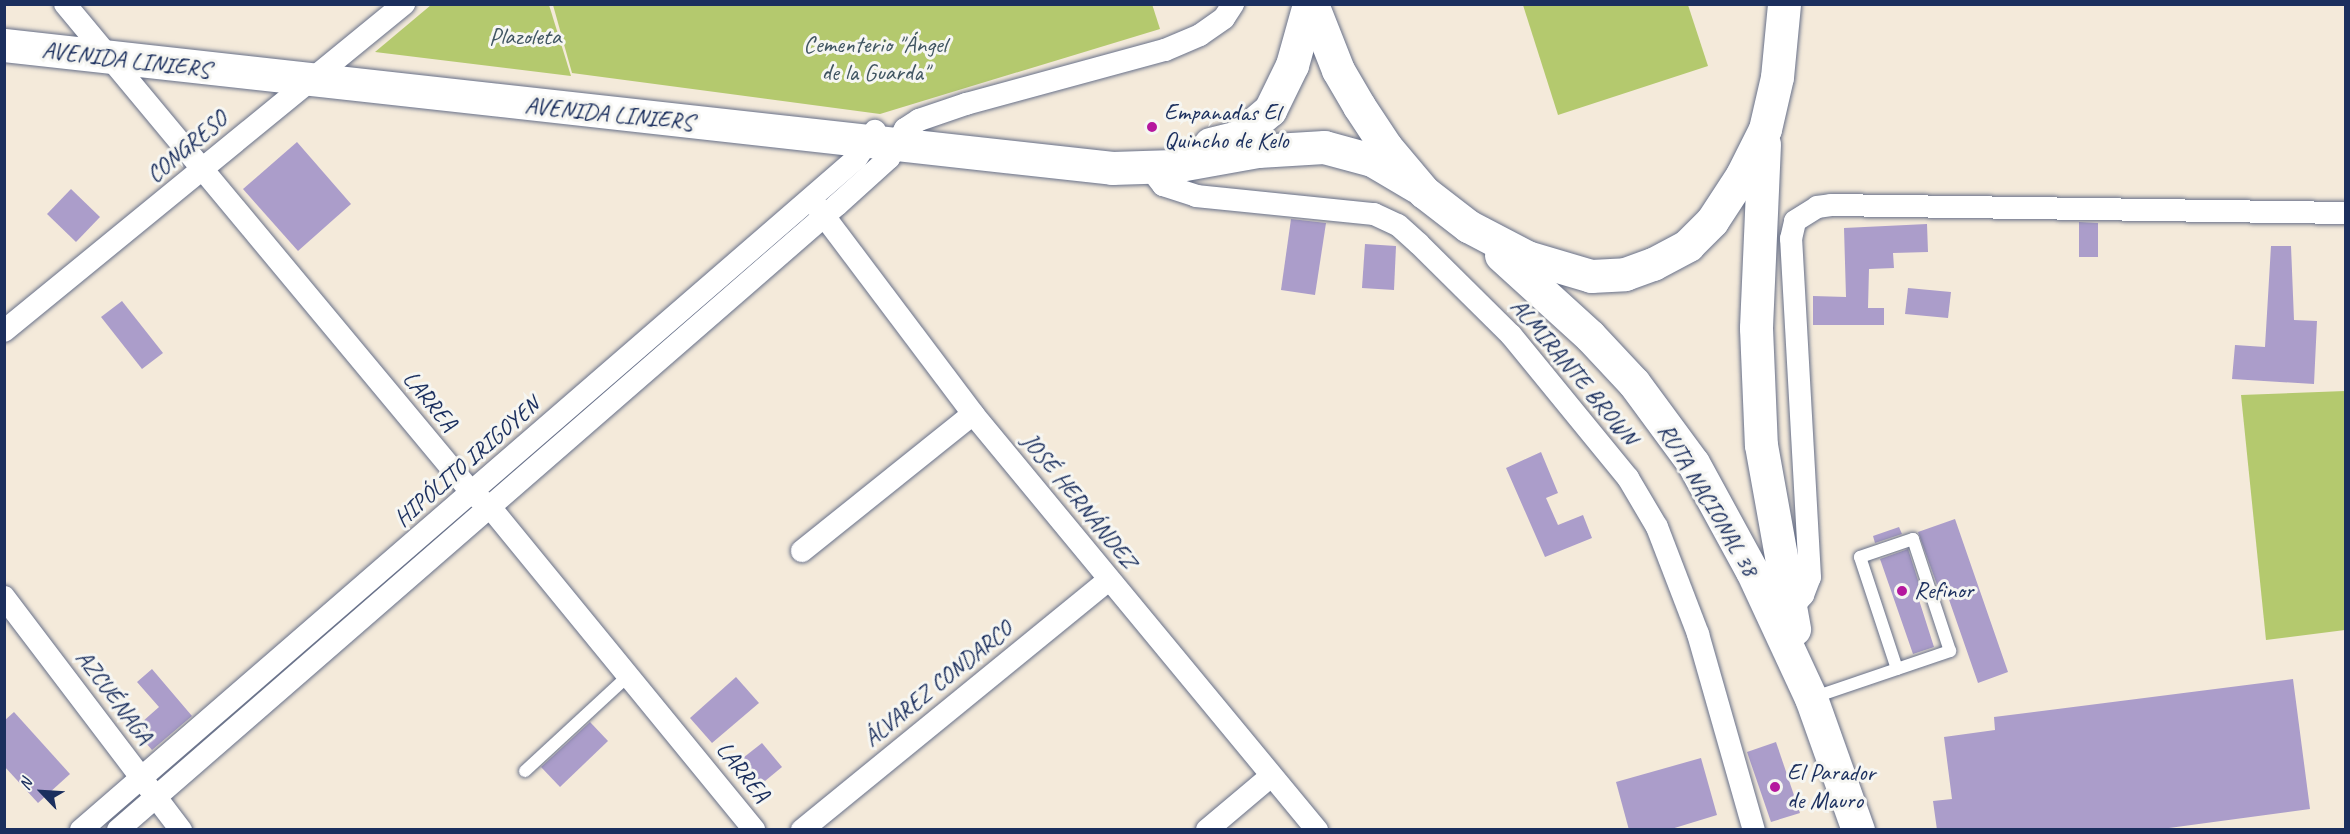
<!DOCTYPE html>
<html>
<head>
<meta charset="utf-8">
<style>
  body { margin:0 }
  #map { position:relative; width:2350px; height:834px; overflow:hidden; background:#f4eada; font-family:Caveat,sans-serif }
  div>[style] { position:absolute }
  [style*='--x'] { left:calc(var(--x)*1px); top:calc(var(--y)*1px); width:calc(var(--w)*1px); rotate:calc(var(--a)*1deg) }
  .green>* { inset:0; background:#b4c96e }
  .building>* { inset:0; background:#ab9dca }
  .roads { filter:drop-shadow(0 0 2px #677089) drop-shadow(0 0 2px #677089) }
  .service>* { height:12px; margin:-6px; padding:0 6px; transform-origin:6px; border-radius:6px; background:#fff }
  .minor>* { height:22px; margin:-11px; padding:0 11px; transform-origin:11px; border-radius:11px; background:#fff }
  .secondary>* { height:33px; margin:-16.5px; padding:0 16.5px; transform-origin:16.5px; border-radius:16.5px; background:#fff }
  .primary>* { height:33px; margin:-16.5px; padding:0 16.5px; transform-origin:16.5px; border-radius:16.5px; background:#fff }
  .dots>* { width:16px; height:16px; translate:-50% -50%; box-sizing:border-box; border:3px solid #f6f6f2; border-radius:50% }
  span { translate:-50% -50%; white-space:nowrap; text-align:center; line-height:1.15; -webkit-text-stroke:6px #f6f6f2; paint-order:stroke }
  .park-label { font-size:24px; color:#415662 }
  .street-label { font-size:24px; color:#1b2f5e }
  .poi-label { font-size:24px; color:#1b2f5e }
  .left { translate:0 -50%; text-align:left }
  .frame { position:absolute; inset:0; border:6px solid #1b2f5e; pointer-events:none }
  .north { position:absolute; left:12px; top:762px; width:60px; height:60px; -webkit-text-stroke:4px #f6f6f2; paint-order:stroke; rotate:295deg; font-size:16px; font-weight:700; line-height:24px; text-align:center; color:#1b2f5e }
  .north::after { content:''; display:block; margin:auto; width:21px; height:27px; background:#1b2f5e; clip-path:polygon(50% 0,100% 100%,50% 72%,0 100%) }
</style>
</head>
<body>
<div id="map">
  <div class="green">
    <i style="clip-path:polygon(1152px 4px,1160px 29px,880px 114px,572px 73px,553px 5px)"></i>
    <i style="clip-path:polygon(431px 5px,549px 5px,571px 76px,375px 52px)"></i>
    <i style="clip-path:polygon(1523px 5px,1688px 5px,1708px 66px,1558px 115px)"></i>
    <i style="clip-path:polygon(2345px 391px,2345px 630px,2266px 640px,2241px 395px)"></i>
  </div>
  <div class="building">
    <i style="clip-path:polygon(297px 142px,351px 204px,298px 251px,243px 189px)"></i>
    <i style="clip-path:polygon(71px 189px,100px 217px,76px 242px,47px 214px)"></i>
    <i style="clip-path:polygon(1291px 219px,1326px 223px,1315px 295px,1281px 290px)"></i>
    <i style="clip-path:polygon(2079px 222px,2098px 223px,2098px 257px,2079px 257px)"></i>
    <i style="clip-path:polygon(1927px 224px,1928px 252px,1893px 253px,1894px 268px,1869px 269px,1868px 308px,1884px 308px,1884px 325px,1813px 325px,1813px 296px,1846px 297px,1844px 228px)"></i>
    <i style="clip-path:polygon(1365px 244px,1396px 246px,1394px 290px,1362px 288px)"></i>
    <i style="clip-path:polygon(2271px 246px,2291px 246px,2294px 320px,2317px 321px,2314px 384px,2232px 379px,2235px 345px,2265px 347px)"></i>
    <i style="clip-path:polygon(1908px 288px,1951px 292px,1948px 318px,1905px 314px)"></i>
    <i style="clip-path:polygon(122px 301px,163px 353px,142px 369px,101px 317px)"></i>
    <i style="clip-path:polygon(1541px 452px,1558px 493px,1546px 498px,1558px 525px,1583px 515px,1592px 538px,1545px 557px,1506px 468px)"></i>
    <i style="clip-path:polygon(1955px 519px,2008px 672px,1978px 683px,1946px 591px,1940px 593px,1918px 532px)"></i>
    <i style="clip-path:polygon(1899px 527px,1902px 534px,1875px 543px,1873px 536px)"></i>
    <i style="clip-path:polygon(1908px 549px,1924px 599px,1919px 600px,1934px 647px,1913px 654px,1880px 559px)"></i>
    <i style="clip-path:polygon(152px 669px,192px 716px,152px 750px,134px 729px,159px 707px,137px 682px)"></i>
    <i style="clip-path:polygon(736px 677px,759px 703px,712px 743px,690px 718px)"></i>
    <i style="clip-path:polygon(2293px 679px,2310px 809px,2154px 830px,1937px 830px,1933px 801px,1952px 799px,1944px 737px,1995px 730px,1994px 717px)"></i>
    <i style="clip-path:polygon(14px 712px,70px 774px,38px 803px,4px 766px,4px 721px)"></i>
    <i style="clip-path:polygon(590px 722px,608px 741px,560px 787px,541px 767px)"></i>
    <i style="clip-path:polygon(1776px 742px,1800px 813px,1771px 822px,1747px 752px)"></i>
    <i style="clip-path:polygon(762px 743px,782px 767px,754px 790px,734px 765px)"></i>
    <i style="clip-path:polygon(1701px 758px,1717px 815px,1668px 830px,1629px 830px,1616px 782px)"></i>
  </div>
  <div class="roads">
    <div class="service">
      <i style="--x:1812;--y:698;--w:146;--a:-18.8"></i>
      <i style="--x:1950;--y:651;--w:118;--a:-108.3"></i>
      <i style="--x:1913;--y:539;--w:56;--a:161.2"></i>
      <i style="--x:1860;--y:557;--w:118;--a:71.7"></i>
      <i style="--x:525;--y:771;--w:142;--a:-42.7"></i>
    </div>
    <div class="minor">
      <i style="--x:65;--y:4;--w:636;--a:50.23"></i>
      <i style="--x:472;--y:493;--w:23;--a:38"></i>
      <i style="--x:490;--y:507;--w:417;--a:50.7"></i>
      <i style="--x:1149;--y:167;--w:23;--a:52"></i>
      <i style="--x:1163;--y:185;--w:35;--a:18"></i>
      <i style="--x:1196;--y:196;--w:179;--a:5.8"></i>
      <i style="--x:1374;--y:214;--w:26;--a:25"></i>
      <i style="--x:1398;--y:225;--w:28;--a:42"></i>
      <i style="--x:1419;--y:244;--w:129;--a:44.7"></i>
      <i style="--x:1511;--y:335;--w:185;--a:50.7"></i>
      <i style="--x:1628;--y:478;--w:57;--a:59.4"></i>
      <i style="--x:1657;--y:527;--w:115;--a:69"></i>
      <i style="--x:1698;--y:634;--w:204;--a:74.1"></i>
      <i style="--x:815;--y:204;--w:263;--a:53"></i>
      <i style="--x:973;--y:414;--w:540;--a:50.41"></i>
      <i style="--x:4;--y:331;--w:517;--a:-39.27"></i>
      <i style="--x:802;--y:551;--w:219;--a:-38.7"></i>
      <i style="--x:4;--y:597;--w:293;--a:52.8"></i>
      <i style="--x:1790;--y:610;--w:20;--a:-49"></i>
      <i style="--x:1803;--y:595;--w:19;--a:-69"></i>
      <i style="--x:1810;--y:577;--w:339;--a:-93.2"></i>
      <i style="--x:1791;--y:239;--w:18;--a:-77"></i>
      <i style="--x:1795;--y:221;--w:26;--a:-32"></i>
      <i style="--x:1817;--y:207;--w:14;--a:-8"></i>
      <i style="--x:1831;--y:205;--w:515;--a:0.89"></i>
      <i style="--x:81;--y:830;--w:1025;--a:-40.89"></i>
      <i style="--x:856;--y:159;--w:34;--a:-56"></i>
      <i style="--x:118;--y:830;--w:953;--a:-41"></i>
      <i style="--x:837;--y:205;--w:70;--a:-42.1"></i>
      <i style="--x:889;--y:158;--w:33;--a:-61"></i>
      <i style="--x:905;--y:129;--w:17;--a:-33"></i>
      <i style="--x:919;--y:120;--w:50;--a:-18.8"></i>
      <i style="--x:966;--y:104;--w:206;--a:-15.2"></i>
      <i style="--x:1165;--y:50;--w:38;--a:-23"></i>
      <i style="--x:1200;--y:35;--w:29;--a:-35"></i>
      <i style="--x:1224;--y:18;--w:17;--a:-57"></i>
      <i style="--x:802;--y:830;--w:396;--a:-39.2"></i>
      <i style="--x:1207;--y:830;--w:84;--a:-40.2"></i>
    </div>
    <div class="secondary">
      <i style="--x:4;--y:45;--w:1115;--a:6.33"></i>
      <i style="--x:1112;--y:168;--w:62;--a:-1.8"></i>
      <i style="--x:1174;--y:166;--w:85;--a:-10.1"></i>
      <i style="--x:1258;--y:151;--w:66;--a:-3.5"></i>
      <i style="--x:1324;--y:147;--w:50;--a:15.2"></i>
      <i style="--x:1372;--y:160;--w:51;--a:30.6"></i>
      <i style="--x:1210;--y:144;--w:29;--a:-14"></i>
      <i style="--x:1238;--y:137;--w:42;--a:-40.2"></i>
      <i style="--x:1270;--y:110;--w:50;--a:-63.9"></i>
      <i style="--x:1292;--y:65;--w:63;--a:-74.4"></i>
    </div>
    <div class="primary">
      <i style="--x:1312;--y:4;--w:71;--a:68.5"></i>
      <i style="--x:1338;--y:70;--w:42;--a:59.7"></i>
      <i style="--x:1359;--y:106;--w:49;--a:56.6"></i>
      <i style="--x:1386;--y:147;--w:59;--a:49.8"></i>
      <i style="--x:1424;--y:192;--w:56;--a:37.7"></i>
      <i style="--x:1468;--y:226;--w:67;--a:27.7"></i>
      <i style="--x:1527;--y:257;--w:67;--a:16.5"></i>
      <i style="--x:1591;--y:276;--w:34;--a:-3"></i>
      <i style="--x:1625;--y:274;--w:30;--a:-20"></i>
      <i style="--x:1653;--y:264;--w:40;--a:-28"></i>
      <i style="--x:1688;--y:245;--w:34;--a:-45"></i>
      <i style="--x:1712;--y:221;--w:55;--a:-56.9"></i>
      <i style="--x:1742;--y:175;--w:51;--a:-63.4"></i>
      <i style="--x:1765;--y:129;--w:53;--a:-77"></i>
      <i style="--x:1777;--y:77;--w:73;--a:-84.5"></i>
      <i style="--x:1764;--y:144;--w:184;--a:92.5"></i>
      <i style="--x:1756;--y:328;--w:117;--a:87.6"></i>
      <i style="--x:1761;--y:445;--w:187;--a:79.8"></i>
      <i style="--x:1501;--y:255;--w:120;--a:42.3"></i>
      <i style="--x:1590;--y:336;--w:64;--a:46.9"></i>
      <i style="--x:1634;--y:383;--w:99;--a:53.6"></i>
      <i style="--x:1693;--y:463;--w:123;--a:61.4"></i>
      <i style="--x:1752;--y:571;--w:140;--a:65.1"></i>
      <i style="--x:1811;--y:698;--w:140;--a:70.4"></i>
    </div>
  </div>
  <div class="dots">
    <i style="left:1152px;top:127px;background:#b5179e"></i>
    <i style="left:1902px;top:591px;background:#b5179e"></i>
    <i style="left:1775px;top:787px;background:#b5179e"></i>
  </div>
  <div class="park-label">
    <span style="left:525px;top:37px">Plazoleta</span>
    <span style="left:875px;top:59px">Cementerio "Ángel<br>de la Guarda"</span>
  </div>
  <div class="street-label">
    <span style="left:126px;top:60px;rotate:7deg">AVENIDA LINIERS</span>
    <span style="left:609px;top:114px;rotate:6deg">AVENIDA LINIERS</span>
    <span style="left:187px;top:147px;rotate:-40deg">CONGRESO</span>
    <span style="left:1574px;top:372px;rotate:50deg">ALMIRANTE BROWN</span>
    <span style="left:430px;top:401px;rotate:50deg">LARREA</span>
    <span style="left:467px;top:462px;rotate:-41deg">HIPÓLITO IRIGOYEN</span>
    <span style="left:1708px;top:500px;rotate:59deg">RUTA NACIONAL 38</span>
    <span style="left:1079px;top:501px;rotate:51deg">JOSÉ HERNÁNDEZ</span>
    <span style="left:938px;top:684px;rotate:-39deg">ÁLVAREZ CONDARCO</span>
    <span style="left:114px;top:697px;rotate:53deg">AZCUÉNAGA</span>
    <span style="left:743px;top:772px;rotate:51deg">LARREA</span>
  </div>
  <div class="poi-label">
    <span class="left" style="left:1164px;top:127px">Empanadas El<br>Quincho de Kelo</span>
    <span class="left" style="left:1914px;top:591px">Refinor</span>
    <span class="left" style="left:1787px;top:787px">El Parador<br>de Mauro</span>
  </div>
  <div class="frame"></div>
  <div class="north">N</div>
</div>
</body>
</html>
